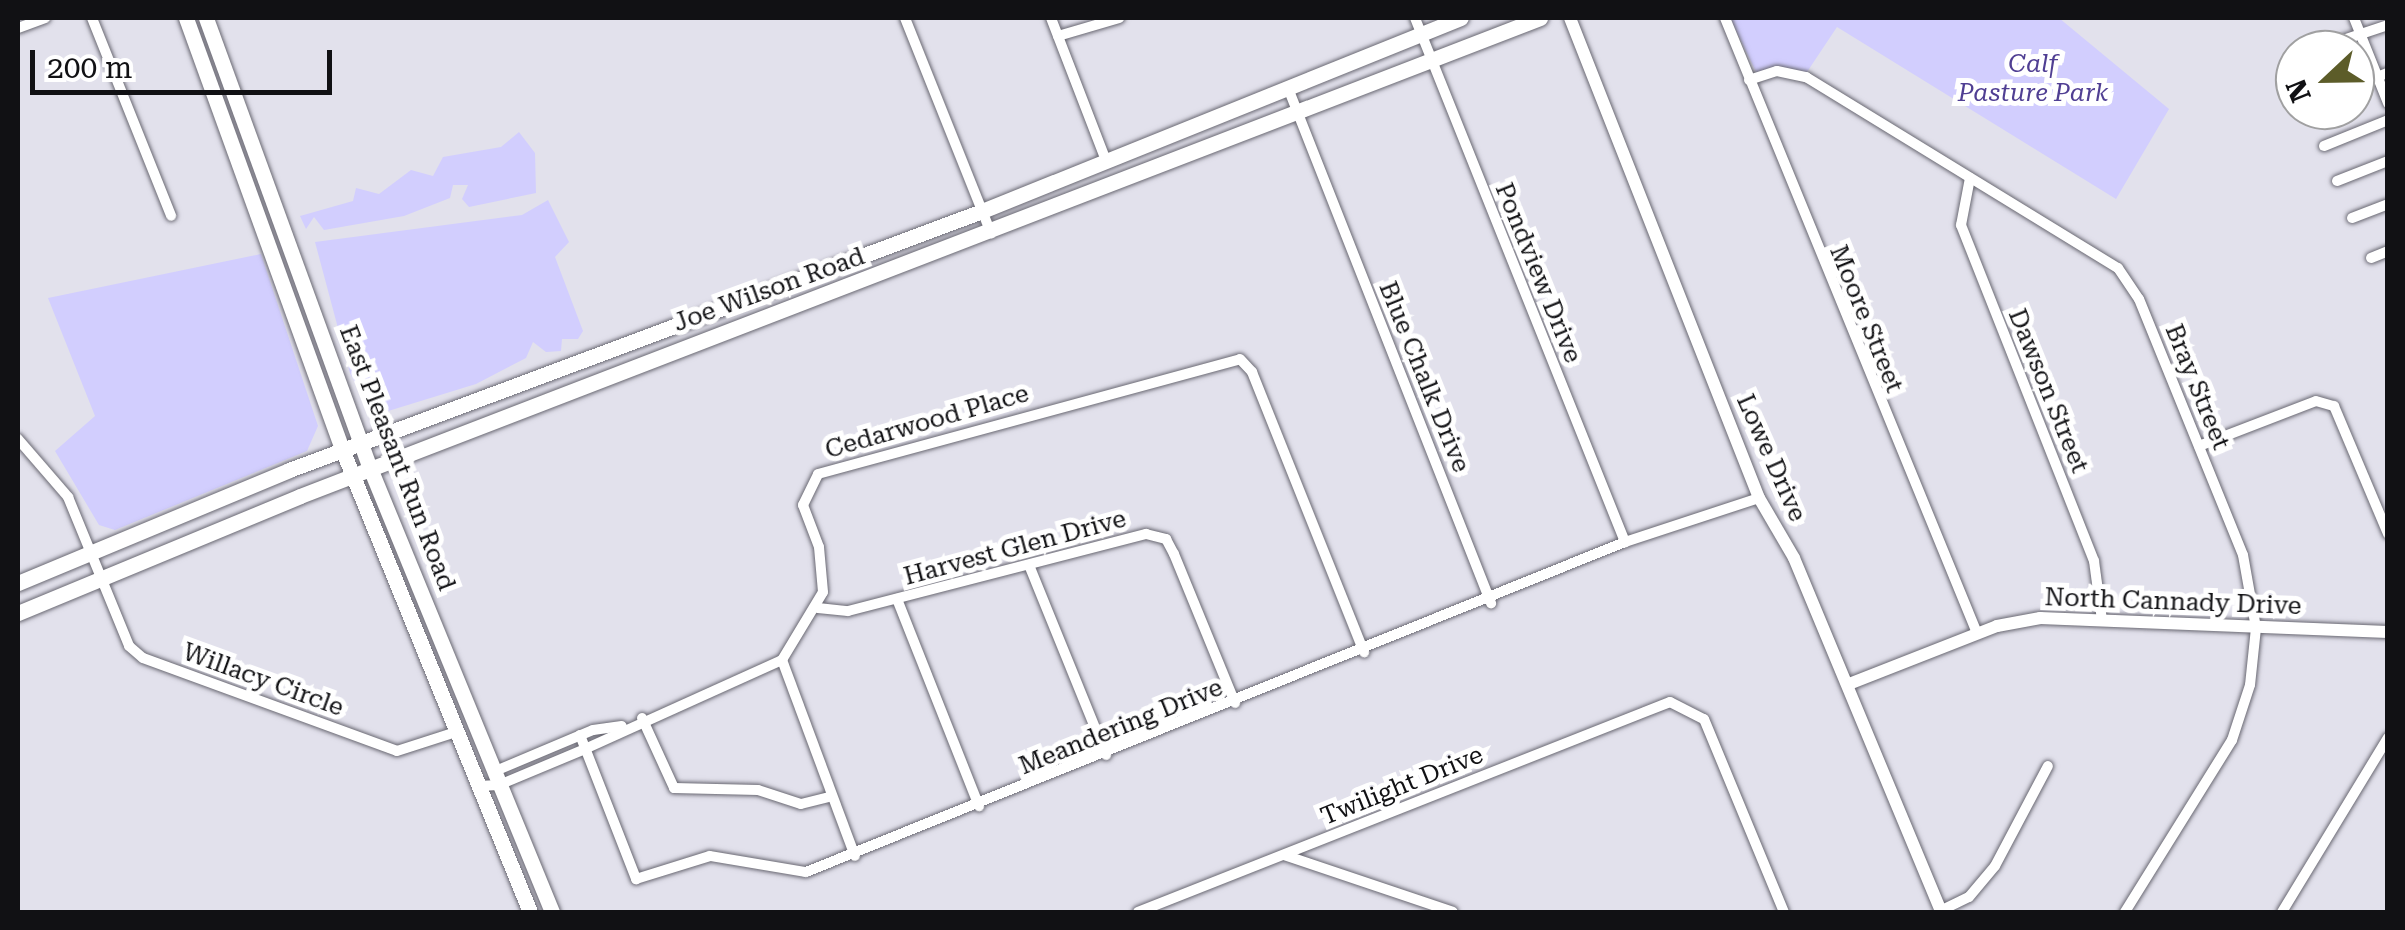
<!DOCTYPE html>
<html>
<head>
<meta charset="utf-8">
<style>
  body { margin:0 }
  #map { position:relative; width:2405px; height:930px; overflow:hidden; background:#e2e1ec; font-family:"Roboto Serif",serif }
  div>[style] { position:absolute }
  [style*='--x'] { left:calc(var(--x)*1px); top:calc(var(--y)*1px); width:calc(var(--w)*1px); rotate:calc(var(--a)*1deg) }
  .green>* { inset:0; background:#d2cefe }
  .roads { filter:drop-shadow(0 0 2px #696872) drop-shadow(0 0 2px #696872) }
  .minor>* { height:10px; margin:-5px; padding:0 5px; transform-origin:5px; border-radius:5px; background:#fff }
  .tertiary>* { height:12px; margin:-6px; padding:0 6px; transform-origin:6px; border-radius:6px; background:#fff }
  .secondary>* { height:15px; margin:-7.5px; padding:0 7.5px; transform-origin:7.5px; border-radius:7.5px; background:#fff }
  span { translate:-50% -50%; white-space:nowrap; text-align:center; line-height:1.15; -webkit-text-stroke:10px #fff; paint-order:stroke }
  .park-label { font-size:25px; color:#503f93; font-style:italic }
  .street-label { font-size:25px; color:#111114 }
  .frame { position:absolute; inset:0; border:20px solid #111114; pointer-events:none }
  .north { position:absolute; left:2275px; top:30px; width:100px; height:100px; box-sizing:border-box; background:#fff; border:2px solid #a0a0a1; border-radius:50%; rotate:248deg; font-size:28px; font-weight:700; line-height:40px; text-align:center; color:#111114 }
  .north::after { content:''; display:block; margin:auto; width:35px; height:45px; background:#5c5c29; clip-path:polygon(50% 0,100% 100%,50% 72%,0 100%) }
  .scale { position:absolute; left:30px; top:50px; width:302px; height:45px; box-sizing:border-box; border:5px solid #111114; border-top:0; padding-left:12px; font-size:30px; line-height:35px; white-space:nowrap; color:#111114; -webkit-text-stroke:8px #fff; paint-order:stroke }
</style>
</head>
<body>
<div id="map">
  <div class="green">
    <i style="clip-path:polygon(1730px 18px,2059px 18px,2169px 109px,2116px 199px,1837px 27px,1807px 72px,1756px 72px)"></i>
    <i style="clip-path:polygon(519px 132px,535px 153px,536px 193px,469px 207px,462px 199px,468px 185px,453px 185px,450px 198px,404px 216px,324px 230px,314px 217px,306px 229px,300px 216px,353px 201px,356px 188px,379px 194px,411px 170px,433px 176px,443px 157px,501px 147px)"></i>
    <i style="clip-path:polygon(548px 200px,569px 242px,555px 257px,583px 331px,578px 339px,562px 339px,561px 351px,546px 352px,533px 342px,526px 358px,476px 384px,372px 416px,350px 373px,315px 242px,522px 215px)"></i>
    <i style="clip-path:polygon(261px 254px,318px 426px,307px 451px,115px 530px,99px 525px,55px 451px,95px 416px,48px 298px)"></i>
  </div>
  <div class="roads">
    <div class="minor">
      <i style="--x:92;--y:18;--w:213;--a:68.2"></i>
      <i style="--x:905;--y:18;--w:232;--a:68.2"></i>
      <i style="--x:1051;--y:18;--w:150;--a:68.9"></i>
      <i style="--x:1415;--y:18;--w:565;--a:68.16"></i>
      <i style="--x:1725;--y:18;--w:665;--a:67.72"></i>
      <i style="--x:2354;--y:18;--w:92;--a:68.2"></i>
      <i style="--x:18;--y:28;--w:29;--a:-20"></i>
      <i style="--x:1058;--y:36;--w:64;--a:-16.4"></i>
      <i style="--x:2313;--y:50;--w:79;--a:-18.4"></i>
      <i style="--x:1749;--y:80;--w:29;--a:-18"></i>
      <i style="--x:1777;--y:71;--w:30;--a:12"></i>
      <i style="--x:1806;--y:77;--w:366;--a:31.5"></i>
      <i style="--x:2118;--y:268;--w:37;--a:56"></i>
      <i style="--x:2139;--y:299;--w:276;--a:67.9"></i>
      <i style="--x:2243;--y:555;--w:74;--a:79.9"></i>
      <i style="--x:2256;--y:628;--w:57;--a:96"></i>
      <i style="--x:2250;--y:685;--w:58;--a:108.1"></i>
      <i style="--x:2232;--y:740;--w:203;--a:121.9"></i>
      <i style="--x:2355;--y:86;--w:35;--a:-22"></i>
      <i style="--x:1288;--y:88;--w:554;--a:68.49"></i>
      <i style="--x:2324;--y:146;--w:69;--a:-22.1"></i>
      <i style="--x:1970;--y:178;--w:48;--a:100.8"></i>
      <i style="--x:1961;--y:225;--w:361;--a:68.4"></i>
      <i style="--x:2094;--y:561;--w:60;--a:82.3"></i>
      <i style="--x:2337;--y:181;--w:55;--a:-21.4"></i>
      <i style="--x:2352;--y:218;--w:39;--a:-21"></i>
      <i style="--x:2371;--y:258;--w:18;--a:-22"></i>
      <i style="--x:18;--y:439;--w:77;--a:49.2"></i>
      <i style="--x:68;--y:497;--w:161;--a:67.7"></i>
      <i style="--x:129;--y:646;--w:18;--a:41"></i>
      <i style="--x:143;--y:658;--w:270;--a:20.1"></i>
      <i style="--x:397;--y:751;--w:62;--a:-17.9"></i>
      <i style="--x:2199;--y:446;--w:125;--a:-21"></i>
      <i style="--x:2316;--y:401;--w:19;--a:16"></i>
      <i style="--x:2334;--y:406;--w:139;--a:67.1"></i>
      <i style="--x:1029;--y:565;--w:205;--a:67.9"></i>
      <i style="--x:897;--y:599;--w:223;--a:68.4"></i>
      <i style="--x:818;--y:608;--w:30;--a:6"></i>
      <i style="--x:848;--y:611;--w:308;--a:-14.5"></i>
      <i style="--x:1146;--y:534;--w:21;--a:14"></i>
      <i style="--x:1166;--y:539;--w:17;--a:62"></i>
      <i style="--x:1174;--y:554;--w:161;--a:67.7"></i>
      <i style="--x:782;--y:660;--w:209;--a:69.6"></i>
      <i style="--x:642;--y:718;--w:77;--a:65.4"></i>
      <i style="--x:674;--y:788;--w:84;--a:1.4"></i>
      <i style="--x:758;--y:790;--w:45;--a:18"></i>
      <i style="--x:801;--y:804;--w:32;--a:-14"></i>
      <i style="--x:580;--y:735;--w:155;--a:68.7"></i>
      <i style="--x:636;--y:879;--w:77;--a:-17.3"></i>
      <i style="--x:710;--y:856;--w:97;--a:9.5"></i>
      <i style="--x:806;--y:872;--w:883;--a:-21.95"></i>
      <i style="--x:1625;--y:542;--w:141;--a:-18.2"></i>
      <i style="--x:493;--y:772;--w:108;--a:-22.8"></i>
      <i style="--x:593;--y:730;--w:29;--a:-8"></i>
      <i style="--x:478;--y:786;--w:21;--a:-3"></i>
      <i style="--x:499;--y:785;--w:93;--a:-22.7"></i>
      <i style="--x:585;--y:749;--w:216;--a:-24.3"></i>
      <i style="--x:782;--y:660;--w:79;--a:-58.9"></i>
      <i style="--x:823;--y:592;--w:45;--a:-95.1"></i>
      <i style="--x:819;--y:547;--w:45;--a:-110.9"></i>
      <i style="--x:803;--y:505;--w:34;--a:-64"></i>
      <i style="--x:818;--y:474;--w:437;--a:-15.2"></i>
      <i style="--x:1240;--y:359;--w:18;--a:47"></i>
      <i style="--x:1252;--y:372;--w:302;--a:68.2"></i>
      <i style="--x:1284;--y:855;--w:178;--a:18.6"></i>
      <i style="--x:1940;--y:911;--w:32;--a:-26"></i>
      <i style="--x:1969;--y:897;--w:40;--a:-50"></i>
      <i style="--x:1995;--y:866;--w:113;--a:-62.1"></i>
      <i style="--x:1138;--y:912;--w:572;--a:-21.54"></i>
      <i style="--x:1670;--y:702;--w:38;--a:27"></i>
      <i style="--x:1704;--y:719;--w:209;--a:67.5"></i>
      <i style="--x:2282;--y:912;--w:204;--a:-58.7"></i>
    </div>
    <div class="tertiary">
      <i style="--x:1570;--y:18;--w:516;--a:68.51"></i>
      <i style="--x:1759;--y:498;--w:69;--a:59.7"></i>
      <i style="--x:1794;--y:558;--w:383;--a:67.4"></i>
      <i style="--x:1849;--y:684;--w:159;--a:-21.4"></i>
      <i style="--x:1997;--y:626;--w:44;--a:-10.5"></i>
      <i style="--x:2040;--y:618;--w:348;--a:2.3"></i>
    </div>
    <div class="secondary">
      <i style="--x:186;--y:18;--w:458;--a:70.1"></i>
      <i style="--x:342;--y:449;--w:500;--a:67.9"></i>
      <i style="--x:206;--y:18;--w:479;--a:70"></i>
      <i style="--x:370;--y:468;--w:480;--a:67.7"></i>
      <i style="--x:18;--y:583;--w:294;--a:-22.6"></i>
      <i style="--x:289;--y:470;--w:740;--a:-20.49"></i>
      <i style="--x:982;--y:211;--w:516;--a:-21.95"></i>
      <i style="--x:18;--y:613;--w:305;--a:-22.5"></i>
      <i style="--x:300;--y:496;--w:1329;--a:-21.08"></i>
    </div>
  </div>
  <div class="park-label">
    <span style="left:2033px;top:79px">Calf<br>Pasture Park</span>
  </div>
  <div class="street-label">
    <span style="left:1538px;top:273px;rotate:68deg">Pondview Drive</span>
    <span style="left:769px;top:290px;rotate:-20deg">Joe Wilson Road</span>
    <span style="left:1866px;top:319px;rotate:68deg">Moore Street</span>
    <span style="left:1424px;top:377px;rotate:68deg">Blue Chalk Drive</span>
    <span style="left:2197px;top:387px;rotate:68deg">Bray Street</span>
    <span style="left:2048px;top:391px;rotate:68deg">Dawson Street</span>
    <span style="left:927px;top:422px;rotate:-16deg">Cedarwood Place</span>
    <span style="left:397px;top:458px;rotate:69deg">East Pleasant Run Road</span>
    <span style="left:1771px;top:458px;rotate:66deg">Lowe Drive</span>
    <span style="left:1015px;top:548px;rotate:-15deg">Harvest Glen Drive</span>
    <span style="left:2173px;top:602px;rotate:2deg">North Cannady Drive</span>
    <span style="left:263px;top:680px;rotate:20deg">Willacy Circle</span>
    <span style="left:1121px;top:727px;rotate:-22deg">Meandering Drive</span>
    <span style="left:1402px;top:786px;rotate:-22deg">Twilight Drive</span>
  </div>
  <div class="frame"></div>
  <div class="north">N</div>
  <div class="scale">200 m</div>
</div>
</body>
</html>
